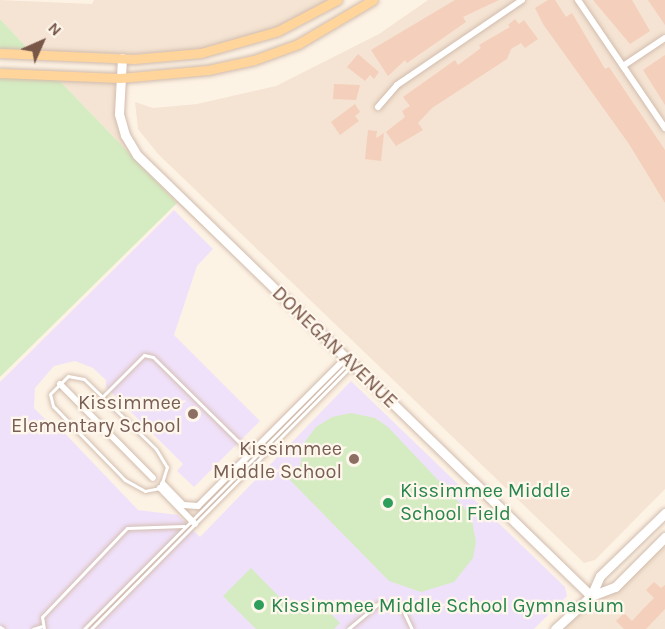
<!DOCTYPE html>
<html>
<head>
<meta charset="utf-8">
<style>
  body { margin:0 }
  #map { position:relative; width:665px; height:629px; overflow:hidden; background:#fdf3e5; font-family:Karla,sans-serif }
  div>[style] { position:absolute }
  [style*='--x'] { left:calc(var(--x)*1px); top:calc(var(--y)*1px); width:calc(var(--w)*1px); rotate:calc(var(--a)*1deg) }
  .residential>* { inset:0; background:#f5e4d3 }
  .education>* { inset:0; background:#f0e1fa }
  .green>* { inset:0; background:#d5ecc2 }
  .building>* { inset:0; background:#f4cfbb }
  .roads { filter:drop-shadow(0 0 2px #d2bcad) drop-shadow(0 0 2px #d2bcad) }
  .lane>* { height:3px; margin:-1.5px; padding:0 1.5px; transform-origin:1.5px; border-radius:1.5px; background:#fff }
  .street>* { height:6px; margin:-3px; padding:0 3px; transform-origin:3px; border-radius:3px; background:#fff }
  .secondary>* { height:9px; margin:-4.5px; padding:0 4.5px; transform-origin:4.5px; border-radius:4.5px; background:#fff }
  .primary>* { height:9px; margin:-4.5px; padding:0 4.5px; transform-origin:4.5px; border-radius:4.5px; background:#ffd59b }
  .dots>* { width:16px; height:16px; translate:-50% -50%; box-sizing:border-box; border:3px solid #fff7ec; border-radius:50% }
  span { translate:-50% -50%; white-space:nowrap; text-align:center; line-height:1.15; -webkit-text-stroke:4.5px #fff7ec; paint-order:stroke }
  .street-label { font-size:20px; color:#785749 }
  .education-label { font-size:20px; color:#785e54 }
  .right { translate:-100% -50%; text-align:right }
  .leisure-label { font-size:20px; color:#27864d }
  .left { translate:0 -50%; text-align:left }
  .north { position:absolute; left:12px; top:12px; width:60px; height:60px; -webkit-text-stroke:4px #fff7ec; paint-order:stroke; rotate:45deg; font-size:16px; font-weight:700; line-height:24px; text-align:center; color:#785749 }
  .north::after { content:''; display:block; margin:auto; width:21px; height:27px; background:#785749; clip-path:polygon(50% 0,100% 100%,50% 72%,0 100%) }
</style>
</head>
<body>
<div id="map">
  <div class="residential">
    <i style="clip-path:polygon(0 0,92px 4px,94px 0,329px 0,277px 27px,200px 49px,135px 54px,30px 51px,0 19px)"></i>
    <i style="clip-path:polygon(428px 0,665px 0,665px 489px,595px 560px,584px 563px,158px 154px,138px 129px,135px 102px,153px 108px,197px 104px,276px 86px,379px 34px)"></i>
    <i style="clip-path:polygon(58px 79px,115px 82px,115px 115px,121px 138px,134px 157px,253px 273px,177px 203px)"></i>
    <i style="clip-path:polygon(665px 542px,665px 629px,562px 629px,592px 601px)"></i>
  </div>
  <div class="education">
    <i style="clip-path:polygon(174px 210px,213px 249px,197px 266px,174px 335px,260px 421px,194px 487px,177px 471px,183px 464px,106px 387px,106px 380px,93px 368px,75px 361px,54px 366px,35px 388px,34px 408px,53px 427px,56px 424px,138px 510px,178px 515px,200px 537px,351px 381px,565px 587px,567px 596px,534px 629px,0 629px,0 382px)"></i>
  </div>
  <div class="green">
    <i style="clip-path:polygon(0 19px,30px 51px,0 49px)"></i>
    <i style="clip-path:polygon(0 77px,58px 79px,177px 203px,0 377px)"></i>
    <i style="clip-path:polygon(351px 413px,375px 418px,388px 427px,471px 515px,476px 542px,473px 558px,454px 582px,421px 592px,389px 581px,286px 476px,294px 469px,299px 472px,304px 443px,316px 427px,332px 417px)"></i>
    <i style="clip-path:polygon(251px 568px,295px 613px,313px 596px,340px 623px,334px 629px,256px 629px,223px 596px)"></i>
  </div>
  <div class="building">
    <i style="clip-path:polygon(455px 0,499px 0,463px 17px,466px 22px,407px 63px,405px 60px,388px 76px,371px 50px)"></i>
    <i style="clip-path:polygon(548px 0,555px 0,566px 17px,572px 13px,605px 69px,609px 67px,665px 150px,665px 203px,629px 144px,543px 24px,535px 8px)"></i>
    <i style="clip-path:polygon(593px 0,632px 0,650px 31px,630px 44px)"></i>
    <i style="clip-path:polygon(648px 0,665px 0,665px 25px)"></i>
    <i style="clip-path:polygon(515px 19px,519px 24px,524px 20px,538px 39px,525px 48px,521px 43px,511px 49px,507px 59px,432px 108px,418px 123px,423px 130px,396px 146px,386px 132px,405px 117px,402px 111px,410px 106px,403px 97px,455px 60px,458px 65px,481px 48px,479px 45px,510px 27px,508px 25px)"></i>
    <i style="clip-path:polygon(358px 54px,379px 72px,374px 79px,370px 75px,365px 81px,347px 67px)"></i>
    <i style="clip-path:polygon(665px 55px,665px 105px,643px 70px)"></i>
    <i style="clip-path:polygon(334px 84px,360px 85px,356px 100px,333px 99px)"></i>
    <i style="clip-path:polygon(355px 104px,360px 112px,355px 116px,359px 121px,340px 135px,331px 122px)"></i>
    <i style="clip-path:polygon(368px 130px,377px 131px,376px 138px,384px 133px,381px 161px,365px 159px)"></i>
    <i style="clip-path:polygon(654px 582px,661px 588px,665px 585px,665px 609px,646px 629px,624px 629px,616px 621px,624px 613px,632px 621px,644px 608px,654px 598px,646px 590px)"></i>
  </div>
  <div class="roads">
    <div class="lane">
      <i style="--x:68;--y:376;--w:16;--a:11"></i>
      <i style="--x:84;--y:379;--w:100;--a:44.2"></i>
      <i style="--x:156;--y:449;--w:21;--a:59"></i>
      <i style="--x:167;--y:467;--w:22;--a:108"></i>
      <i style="--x:160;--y:488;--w:15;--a:169"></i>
      <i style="--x:145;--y:491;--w:23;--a:-151"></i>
      <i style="--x:125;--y:480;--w:103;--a:-134.2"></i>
      <i style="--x:53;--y:406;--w:12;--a:-104"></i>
      <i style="--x:50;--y:394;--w:25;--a:-45"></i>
      <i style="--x:103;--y:396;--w:58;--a:-45"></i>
      <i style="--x:144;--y:355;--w:9;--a:13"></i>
      <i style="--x:153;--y:357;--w:136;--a:44.7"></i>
      <i style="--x:0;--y:627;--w:4;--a:34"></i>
      <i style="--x:33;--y:629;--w:9;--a:-18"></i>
      <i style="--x:44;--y:629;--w:12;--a:-99"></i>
      <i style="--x:42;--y:617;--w:123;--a:-46.3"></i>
      <i style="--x:127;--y:528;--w:57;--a:-2"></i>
      <i style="--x:84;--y:629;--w:376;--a:-45.2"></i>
      <i style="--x:91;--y:629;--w:370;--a:-45.3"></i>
      <i style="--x:348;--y:629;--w:40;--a:-40"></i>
      <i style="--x:379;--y:603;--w:24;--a:12"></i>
      <i style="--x:402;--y:608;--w:23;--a:65"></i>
    </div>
    <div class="street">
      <i style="--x:578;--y:0;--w:155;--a:55.8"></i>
      <i style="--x:623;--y:66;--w:50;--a:-33.7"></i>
      <i style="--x:378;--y:107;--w:29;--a:-49"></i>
      <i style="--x:397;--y:85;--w:151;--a:-34.2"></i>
      <i style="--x:60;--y:384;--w:132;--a:45.3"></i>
      <i style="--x:163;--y:484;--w:29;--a:46"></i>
      <i style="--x:183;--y:505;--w:15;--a:4"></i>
      <i style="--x:198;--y:506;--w:209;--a:-45"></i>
      <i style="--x:160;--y:488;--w:50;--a:45.8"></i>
    </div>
    <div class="secondary">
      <i style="--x:122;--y:58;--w:56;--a:93.1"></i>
      <i style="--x:119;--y:114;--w:22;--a:74"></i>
      <i style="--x:125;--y:135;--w:23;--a:59"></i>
      <i style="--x:137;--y:155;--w:633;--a:44.17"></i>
      <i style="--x:591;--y:596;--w:26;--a:-21"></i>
      <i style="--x:615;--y:587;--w:71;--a:-45"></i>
      <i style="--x:555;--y:629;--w:49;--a:-42.5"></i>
      <i style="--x:591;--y:596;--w:22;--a:-66"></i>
      <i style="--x:600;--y:576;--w:91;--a:-44.1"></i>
    </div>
    <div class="primary">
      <i style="--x:0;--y:53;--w:134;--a:2.6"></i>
      <i style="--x:134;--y:59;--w:67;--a:-5.1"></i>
      <i style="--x:201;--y:53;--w:80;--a:-15.9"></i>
      <i style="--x:278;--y:31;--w:67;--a:-27.7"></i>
      <i style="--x:0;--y:73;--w:120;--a:2.4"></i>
      <i style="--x:120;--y:78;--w:88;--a:-5.2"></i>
      <i style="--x:208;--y:70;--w:47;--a:-12.3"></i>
      <i style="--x:254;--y:60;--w:47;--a:-20"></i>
      <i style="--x:298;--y:44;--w:87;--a:-30.4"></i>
    </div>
  </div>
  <div class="dots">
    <i style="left:193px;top:414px;background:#8d6e63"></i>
    <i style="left:354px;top:459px;background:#8d6e63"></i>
    <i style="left:388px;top:503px;background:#2e9e5b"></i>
    <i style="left:259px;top:605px;background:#2e9e5b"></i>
  </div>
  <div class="street-label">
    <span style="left:335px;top:347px;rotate:44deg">DONEGAN AVENUE</span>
  </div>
  <div class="education-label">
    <span class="right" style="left:181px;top:414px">Kissimmee<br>Elementary School</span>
    <span class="right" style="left:342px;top:460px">Kissimmee<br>Middle School</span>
  </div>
  <div class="leisure-label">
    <span class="left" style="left:400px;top:502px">Kissimmee Middle<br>School Field</span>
    <span class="left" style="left:271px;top:605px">Kissimmee Middle School Gymnasium</span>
  </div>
  <div class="north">N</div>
</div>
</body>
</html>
